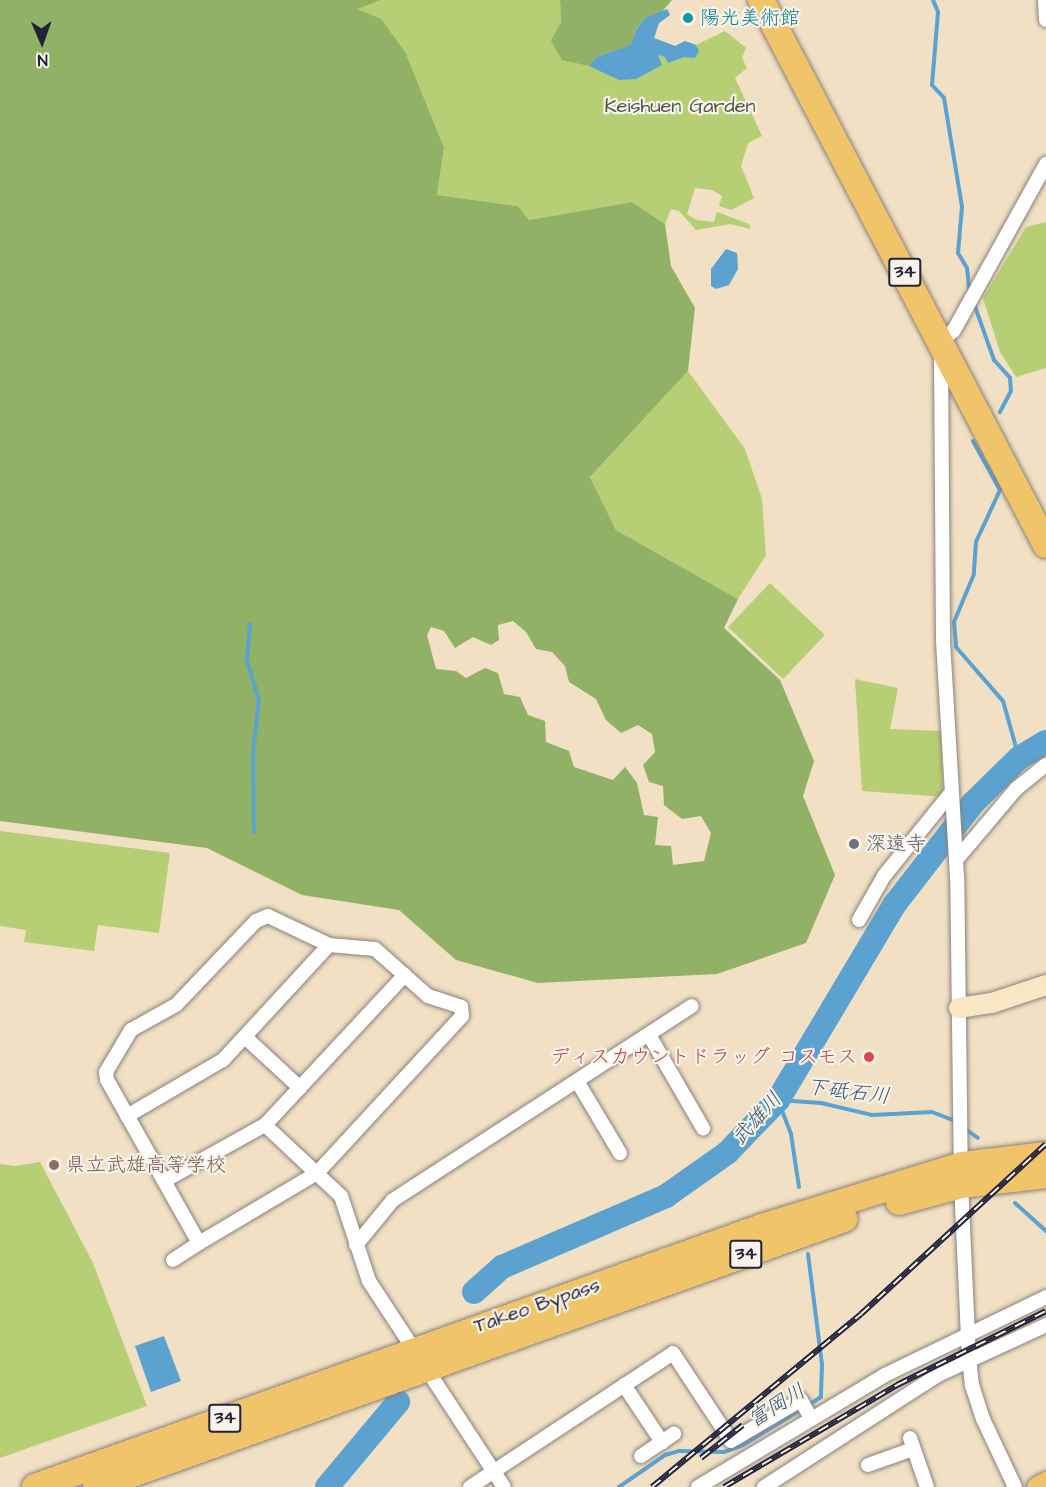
<!DOCTYPE html>
<html>
<head>
<meta charset="utf-8">
<style>
  body { margin:0 }
  #map { position:relative; width:1046px; height:1487px; overflow:hidden; background:#f1e0c3; font-family:"Architects Daughter","Klee One",sans-serif }
  div>[style] { position:absolute }
  [style*='--x'] { left:calc(var(--x)*1px); top:calc(var(--y)*1px); width:calc(var(--w)*1px); rotate:calc(var(--a)*1deg) }
  .green>* { inset:0; background:#b6ce74 }
  .forest>* { inset:0; background:#90b166 }
  .water>* { inset:0; background:#5ba2d1 }
  .stream>* { height:4px; margin:-2px; padding:0 2px; transform-origin:2px; border-radius:2px; background:#5ba2d1 }
  .river>* { height:24px; margin:-12px; padding:0 12px; transform-origin:12px; border-radius:12px; background:#5ba2d1 }
  .roads { filter:drop-shadow(0 0 2px #8a817f) drop-shadow(0 0 2px #8a817f) }
  .street>* { height:14px; margin:-7px; padding:0 7px; transform-origin:7px; border-radius:7px; background:#fff }
  .secondary>* { height:20px; margin:-10px; padding:0 10px; transform-origin:10px; border-radius:10px; background:#f9e7c3 }
  .primary>* { height:21px; margin:-10.5px; padding:0 10.5px; transform-origin:10.5px; border-radius:10.5px; background:#f0c469 }
  .highway>* { height:26px; margin:-13px; padding:0 13px; transform-origin:13px; border-radius:13px; background:#f0c469 }
  .rail>* { height:6px; margin-top:-3px; transform-origin:0; background:repeating-linear-gradient(90deg,#f7f3e8 0 11px,#22223b 0 22px); box-sizing:border-box; border-block:2px solid #22223b }
  .dots>* { width:16px; height:16px; translate:-50% -50%; box-sizing:border-box; border:3px solid #f7f3e8; border-radius:50% }
  span { translate:-50% -50%; white-space:nowrap; text-align:center; line-height:1.15; -webkit-text-stroke:4.5px #f7f3e8; paint-order:stroke }
  .shield-label span { padding:2px 4px; background:#f7f3e8; border:2px solid; border-radius:4px; -webkit-text-stroke-width:0 }
  .shield-label { font-size:18px; color:#22223b; font-weight:700 }
  .culture-label { font-size:20px; color:#0d838f }
  .left { translate:0 -50%; text-align:left }
  .park-label { font-size:20px; color:#4e564c }
  .worship-label { font-size:20px; color:#5b616d }
  .health-label { font-size:20px; color:#be3a42 }
  .right { translate:-100% -50%; text-align:right }
  .education-label { font-size:20px; color:#785e54 }
  .street-label { font-size:20px; color:#22223b }
  .water-label { font-size:21px; color:#395577; font-style:italic }
  .north { position:absolute; left:12px; top:12px; width:60px; height:60px; -webkit-text-stroke:4px #f7f3e8; paint-order:stroke; rotate:178deg; font-size:16px; font-weight:700; line-height:24px; text-align:center; color:#22223b }
  .north::after { content:''; display:block; margin:auto; width:21px; height:27px; background:#22223b; clip-path:polygon(50% 0,100% 100%,50% 72%,0 100%) }
</style>
</head>
<body>
<div id="map">
  <div class="green">
    <i style="clip-path:polygon(381px 0,560px 0,561px 22px,659px 15px,667px 9px,670px 15px,659px 23px,654px 38px,675px 46px,685px 41px,696px 45px,725px 31px,746px 48px,742px 58px,747px 68px,735px 78px,762px 136px,748px 143px,741px 166px,754px 198px,731px 210px,719px 206px,722px 196px,712px 190px,695px 188px,687px 214px,697px 220px,714px 222px,717px 212px,749px 224px,751px 229px,730px 224px,696px 230px,679px 211px,671px 209px,665px 224px,632px 202px,529px 220px,518px 206px,437px 195px,444px 148px,356px 8px)"></i>
    <i style="clip-path:polygon(1046px 222px,1046px 368px,1016px 377px,1000px 352px,983px 298px,1026px 227px)"></i>
    <i style="clip-path:polygon(688px 371px,745px 449px,762px 499px,766px 555px,738px 599px,616px 530px,590px 477px)"></i>
    <i style="clip-path:polygon(770px 583px,825px 635px,783px 679px,728px 627px)"></i>
    <i style="clip-path:polygon(855px 679px,898px 688px,890px 729px,941px 731px,943px 797px,862px 791px)"></i>
    <i style="clip-path:polygon(0 831px,170px 853px,159px 933px,98px 925px,94px 951px,24px 942px,26px 930px,0 926px)"></i>
    <i style="clip-path:polygon(40px 1162px,93px 1263px,147px 1406px,0 1458px,0 1164px,15px 1166px)"></i>
  </div>
  <div class="forest">
    <i style="clip-path:polygon(evenodd,0 0,381px 0,357px 9px,381px 19px,405px 52px,444px 148px,437px 195px,518px 206px,529px 220px,632px 202px,665px 224px,671px 266px,695px 308px,688px 371px,590px 477px,616px 530px,738px 599px,724px 628px,780px 680px,814px 761px,803px 796px,835px 875px,806px 943px,717px 974px,538px 983px,456px 960px,399px 910px,302px 895px,207px 848px,0 821px,0 0,513px 621px,526px 632px,536px 649px,552px 652px,565px 666px,569px 682px,596px 699px,606px 720px,621px 733px,638px 725px,652px 734px,655px 752px,643px 765px,649px 782px,663px 786px,664px 805px,682px 819px,701px 816px,711px 833px,704px 861px,673px 865px,671px 846px,655px 845px,658px 817px,644px 815px,637px 783px,625px 767px,613px 780px,574px 767px,569px 751px,546px 742px,545px 721px,528px 715px,520px 697px,504px 694px,498px 673px,485px 668px,466px 678px,456px 671px,436px 669px,427px 635px,431px 627px,444px 631px,455px 648px,473px 637px,491px 645px,499px 640px,498px 625px,513px 621px)"></i>
    <i style="clip-path:polygon(560px 0,672px 0,659px 15px,645px 18px,636px 29px,631px 45px,597px 57px,589px 66px,562px 60px,551px 41px,561px 22px)"></i>
  </div>
  <div class="water">
    <i style="clip-path:polygon(667px 9px,670px 15px,659px 23px,654px 38px,675px 46px,685px 41px,696px 45px,699px 51px,695px 58px,684px 57px,668px 63px,665px 57px,658px 55px,662px 65px,636px 79px,619px 80px,589px 66px,597px 57px,631px 45px,636px 30px,645px 18px)"></i>
    <i style="clip-path:polygon(726px 249px,737px 253px,738px 269px,729px 285px,716px 289px,711px 286px,711px 269px)"></i>
    <i style="clip-path:polygon(164px 1336px,181px 1381px,151px 1392px,135px 1346px)"></i>
  </div>
  <div class="stream">
    <i style="--x:933;--y:0;--w:13;--a:67"></i>
    <i style="--x:938;--y:12;--w:73;--a:94.7"></i>
    <i style="--x:932;--y:85;--w:18;--a:47"></i>
    <i style="--x:944;--y:98;--w:110;--a:80.6"></i>
    <i style="--x:962;--y:207;--w:46;--a:95"></i>
    <i style="--x:958;--y:253;--w:17;--a:59"></i>
    <i style="--x:967;--y:268;--w:27;--a:84"></i>
    <i style="--x:973;--y:301;--w:63;--a:70.4"></i>
    <i style="--x:994;--y:360;--w:24;--a:48"></i>
    <i style="--x:1010;--y:378;--w:13;--a:86"></i>
    <i style="--x:1011;--y:391;--w:24;--a:118"></i>
    <i style="--x:973;--y:441;--w:56;--a:61.1"></i>
    <i style="--x:1000;--y:490;--w:57;--a:114.8"></i>
    <i style="--x:976;--y:542;--w:32;--a:94"></i>
    <i style="--x:974;--y:574;--w:52;--a:112.6"></i>
    <i style="--x:954;--y:622;--w:25;--a:85"></i>
    <i style="--x:956;--y:647;--w:72;--a:49"></i>
    <i style="--x:1003;--y:701;--w:59;--a:74.3"></i>
    <i style="--x:250;--y:624;--w:37;--a:95"></i>
    <i style="--x:247;--y:661;--w:41;--a:72.9"></i>
    <i style="--x:259;--y:700;--w:52;--a:96.6"></i>
    <i style="--x:253;--y:752;--w:80;--a:89.3"></i>
    <i style="--x:964;--y:1128;--w:17;--a:36"></i>
    <i style="--x:799;--y:1187;--w:54;--a:-98.6"></i>
    <i style="--x:791;--y:1134;--w:36;--a:-111"></i>
    <i style="--x:778;--y:1100;--w:43;--a:4"></i>
    <i style="--x:821;--y:1103;--w:52;--a:13.2"></i>
    <i style="--x:872;--y:1115;--w:60;--a:-2.9"></i>
    <i style="--x:932;--y:1112;--w:26;--a:21"></i>
    <i style="--x:1015;--y:1203;--w:42;--a:42.1"></i>
    <i style="--x:808;--y:1254;--w:112;--a:82.8"></i>
    <i style="--x:822;--y:1365;--w:32;--a:92"></i>
    <i style="--x:821;--y:1397;--w:15;--a:148"></i>
    <i style="--x:619;--y:1487;--w:56;--a:-34.8"></i>
    <i style="--x:665;--y:1455;--w:15;--a:-16"></i>
    <i style="--x:679;--y:1451;--w:45;--a:1.3"></i>
    <i style="--x:724;--y:1452;--w:20;--a:-20"></i>
    <i style="--x:743;--y:1445;--w:69;--a:-31.4"></i>
  </div>
  <div class="river">
    <i style="--x:474;--y:1292;--w:38;--a:-42"></i>
    <i style="--x:502;--y:1267;--w:179;--a:-23.4"></i>
    <i style="--x:666;--y:1196;--w:75;--a:-35.2"></i>
    <i style="--x:727;--y:1153;--w:74;--a:-46.1"></i>
    <i style="--x:778;--y:1100;--w:228;--a:-59.2"></i>
    <i style="--x:895;--y:904;--w:128;--a:-52.3"></i>
    <i style="--x:973;--y:803;--w:64;--a:-44.4"></i>
    <i style="--x:1019;--y:758;--w:31;--a:-31"></i>
    <i style="--x:327;--y:1487;--w:111;--a:-50.1"></i>
  </div>
  <div class="roads">
    <div class="street">
      <i style="--x:1045;--y:0;--w:20;--a:87"></i>
      <i style="--x:956;--y:860;--w:93;--a:-49.8"></i>
      <i style="--x:1016;--y:789;--w:38;--a:-39"></i>
      <i style="--x:268;--y:916;--w:68;--a:25.4"></i>
      <i style="--x:329;--y:945;--w:46;--a:5"></i>
      <i style="--x:375;--y:949;--w:71;--a:41.6"></i>
      <i style="--x:428;--y:996;--w:35;--a:18"></i>
      <i style="--x:461;--y:1007;--w:9;--a:84"></i>
      <i style="--x:462;--y:1016;--w:214;--a:132.7"></i>
      <i style="--x:317;--y:1173;--w:137;--a:149.3"></i>
      <i style="--x:199;--y:1243;--w:187;--a:-119.4"></i>
      <i style="--x:107;--y:1080;--w:8;--a:-97"></i>
      <i style="--x:106;--y:1072;--w:49;--a:-59.2"></i>
      <i style="--x:131;--y:1030;--w:51;--a:-29.1"></i>
      <i style="--x:176;--y:1005;--w:116;--a:-46.4"></i>
      <i style="--x:256;--y:921;--w:13;--a:-23"></i>
      <i style="--x:859;--y:920;--w:51;--a:-60.4"></i>
      <i style="--x:884;--y:876;--w:107;--a:-51.1"></i>
      <i style="--x:649;--y:1035;--w:108;--a:59.9"></i>
      <i style="--x:245;--y:1037;--w:75;--a:42.8"></i>
      <i style="--x:577;--y:1081;--w:84;--a:59.2"></i>
      <i style="--x:127;--y:1116;--w:111;--a:-30.3"></i>
      <i style="--x:223;--y:1060;--w:156;--a:-47.3"></i>
      <i style="--x:265;--y:1125;--w:104;--a:43.1"></i>
      <i style="--x:341;--y:1196;--w:89;--a:71.8"></i>
      <i style="--x:369;--y:1281;--w:246;--a:56.8"></i>
      <i style="--x:164;--y:1181;--w:115;--a:-29"></i>
      <i style="--x:265;--y:1125;--w:205;--a:-47"></i>
      <i style="--x:356;--y:1245;--w:58;--a:-50.6"></i>
      <i style="--x:393;--y:1200;--w:356;--a:-33"></i>
      <i style="--x:173;--y:1260;--w:31;--a:-33"></i>
      <i style="--x:624;--y:1385;--w:69;--a:56.3"></i>
      <i style="--x:910;--y:1438;--w:52;--a:70.9"></i>
      <i style="--x:641;--y:1456;--w:40;--a:-34"></i>
      <i style="--x:868;--y:1465;--w:48;--a:-19.6"></i>
      <i style="--x:470;--y:1487;--w:243;--a:-33.4"></i>
      <i style="--x:673;--y:1353;--w:105;--a:56.6"></i>
      <i style="--x:731;--y:1441;--w:81;--a:-30.4"></i>
      <i style="--x:801;--y:1400;--w:19;--a:62"></i>
      <i style="--x:698;--y:1487;--w:218;--a:-30.9"></i>
      <i style="--x:885;--y:1375;--w:179;--a:-25.8"></i>
      <i style="--x:764;--y:1487;--w:207;--a:-32.8"></i>
      <i style="--x:938;--y:1375;--w:119;--a:-24.8"></i>
      <i style="--x:1015;--y:1487;--w:75;--a:-115.2"></i>
      <i style="--x:983;--y:1419;--w:35;--a:-108"></i>
      <i style="--x:972;--y:1386;--w:27;--a:-96"></i>
      <i style="--x:969;--y:1359;--w:174;--a:-92.6"></i>
      <i style="--x:961;--y:1185;--w:308;--a:-90.7"></i>
      <i style="--x:957;--y:877;--w:238;--a:-93.4"></i>
      <i style="--x:943;--y:639;--w:298;--a:-90.4"></i>
      <i style="--x:941;--y:341;--w:17;--a:-40"></i>
      <i style="--x:954;--y:330;--w:190;--a:-61"></i>
    </div>
    <div class="secondary">
      <i style="--x:959;--y:1008;--w:33;--a:-9"></i>
      <i style="--x:992;--y:1003;--w:57;--a:-18.4"></i>
    </div>
    <div class="primary">
      <i style="--x:1037;--y:1487;--w:10;--a:-29"></i>
    </div>
    <div class="highway">
      <i style="--x:761;--y:0;--w:615;--a:62.39"></i>
      <i style="--x:899;--y:1202;--w:64;--a:-15.3"></i>
      <i style="--x:961;--y:1185;--w:86;--a:-6.7"></i>
      <i style="--x:35;--y:1487;--w:772;--a:-19.68"></i>
      <i style="--x:762;--y:1227;--w:209;--a:-17.2"></i>
      <i style="--x:962;--y:1165;--w:85;--a:-6.8"></i>
      <i style="--x:96;--y:1487;--w:795;--a:-19.71"></i>
    </div>
  </div>
  <div class="rail">
    <i style="--x:701;--y:1458;--w:53;--a:-38.2"></i>
    <i style="--x:652;--y:1487;--w:271;--a:-39.6"></i>
    <i style="--x:861;--y:1314;--w:251;--a:-42.6"></i>
    <i style="--x:724;--y:1487;--w:201;--a:-30.5"></i>
    <i style="--x:897;--y:1385;--w:166;--a:-26.4"></i>
  </div>
  <div class="dots">
    <i style="left:688px;top:18px;background:#0f9aa8"></i>
    <i style="left:854px;top:844px;background:#6b7280"></i>
    <i style="left:869px;top:1057px;background:#e0444e"></i>
    <i style="left:54px;top:1165px;background:#8d6e63"></i>
  </div>
  <div class="shield-label">
    <span style="left:905px;top:272px">34</span>
    <span style="left:746px;top:1254px">34</span>
    <span style="left:225px;top:1418px">34</span>
  </div>
  <div class="culture-label">
    <span class="left" style="left:700px;top:18px">陽光美術館</span>
  </div>
  <div class="park-label">
    <span style="left:680px;top:106px">Keishuen Garden</span>
  </div>
  <div class="worship-label">
    <span class="left" style="left:866px;top:844px">深遠寺</span>
  </div>
  <div class="health-label">
    <span class="right" style="left:857px;top:1057px">ディスカウントドラッグ コスモス</span>
  </div>
  <div class="education-label">
    <span class="left" style="left:66px;top:1165px">県立武雄高等学校</span>
  </div>
  <div class="street-label">
    <span style="left:537px;top:1306px;rotate:-19deg">Takeo Bypass</span>
  </div>
  <div class="water-label">
    <span style="left:848px;top:1092px;rotate:7deg">下砥石川</span>
    <span style="left:757px;top:1119px;rotate:-48deg">武雄川</span>
    <span style="left:777px;top:1406px;rotate:-32deg">富岡川</span>
  </div>
  <div class="north">N</div>
</div>
</body>
</html>
